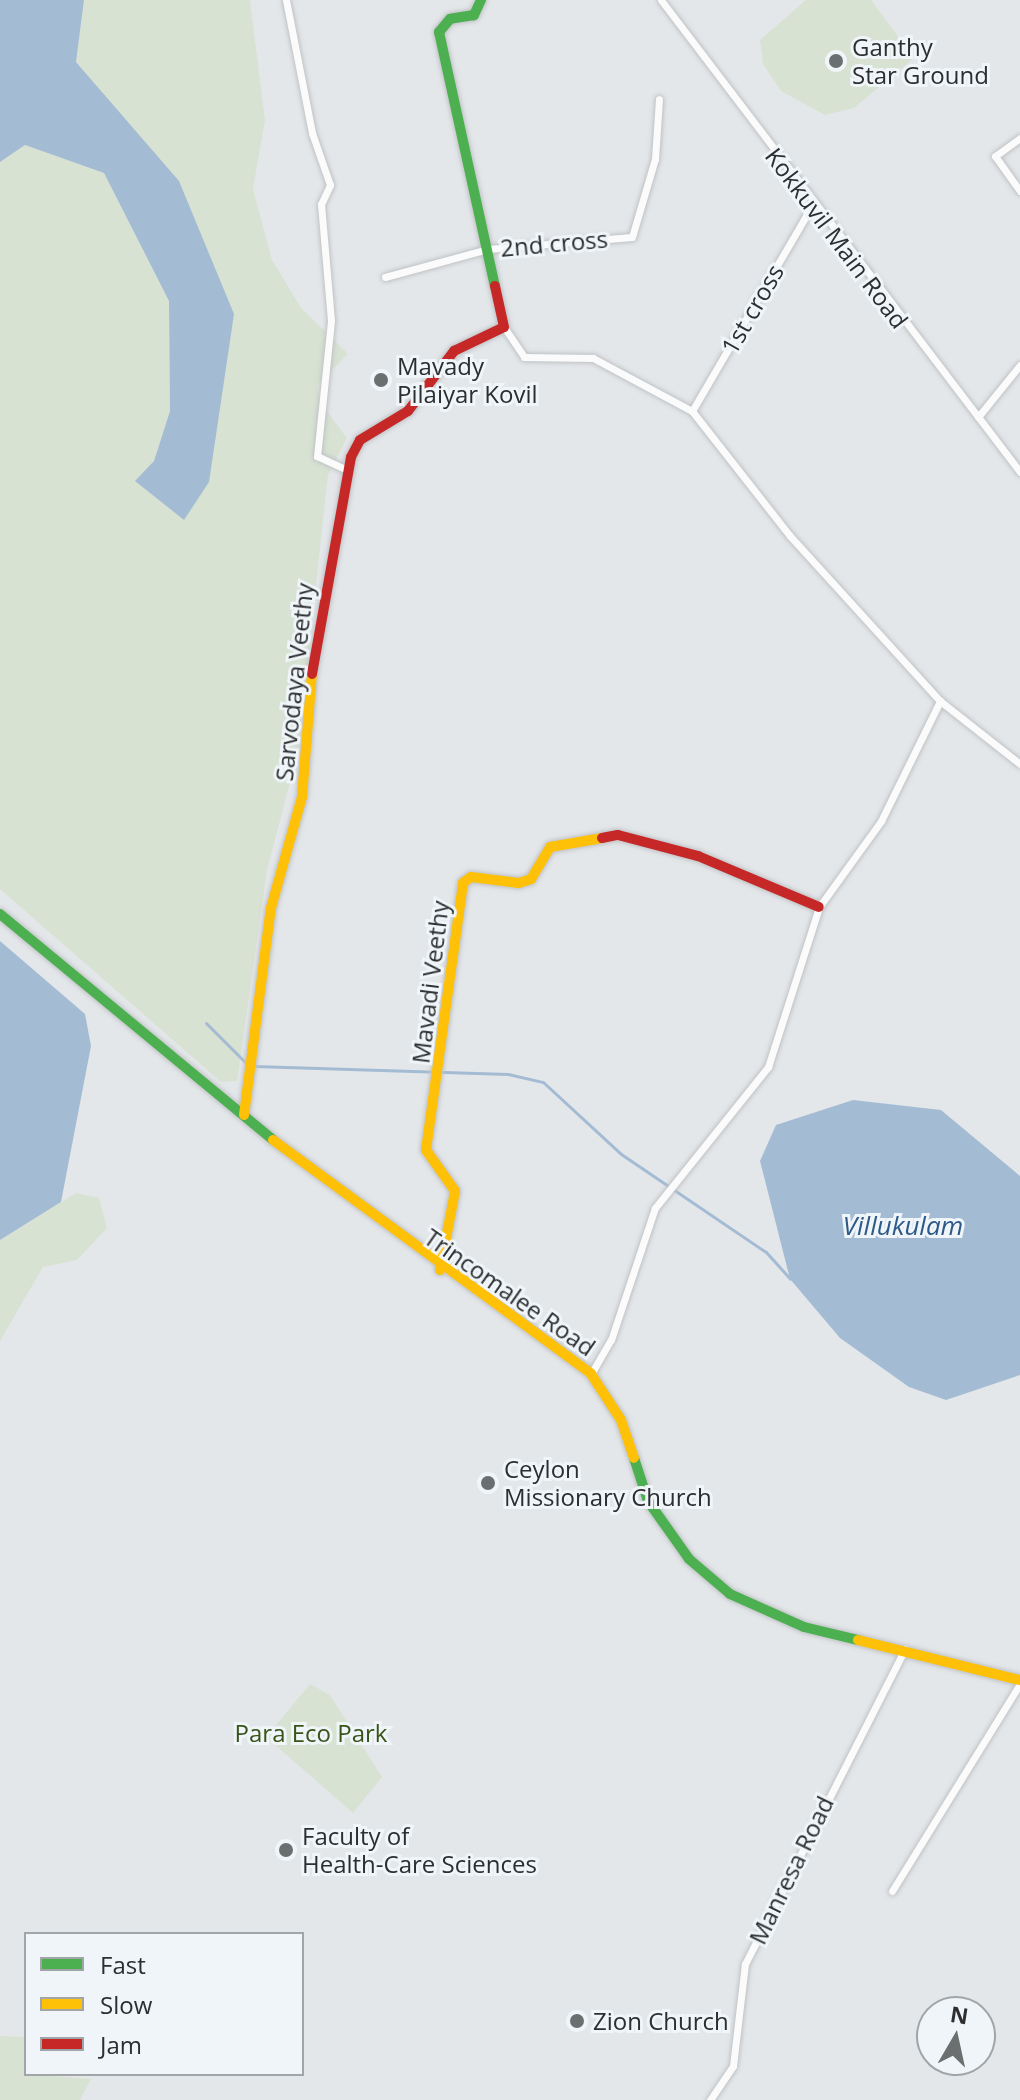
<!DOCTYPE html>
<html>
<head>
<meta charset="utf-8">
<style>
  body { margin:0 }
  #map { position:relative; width:1020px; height:2100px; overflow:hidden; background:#e4e7ea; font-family:"Open Sans",sans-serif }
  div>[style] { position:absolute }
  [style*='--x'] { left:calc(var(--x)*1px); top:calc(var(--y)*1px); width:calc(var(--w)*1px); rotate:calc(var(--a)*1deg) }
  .green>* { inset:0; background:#d7e2d2 }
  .water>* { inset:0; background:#a4bbd4 }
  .stream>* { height:3px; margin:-1.5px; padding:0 1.5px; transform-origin:1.5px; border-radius:1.5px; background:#a4bbd4 }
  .roads { filter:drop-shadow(0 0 2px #c0c3c5) drop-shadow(0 0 2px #c0c3c5) }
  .street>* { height:7px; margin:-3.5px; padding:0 3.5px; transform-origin:3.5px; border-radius:3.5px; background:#fbfbfc }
  .fast>* { height:10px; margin:-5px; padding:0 5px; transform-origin:5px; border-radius:5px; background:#4caf50 }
  .slow>* { height:10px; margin:-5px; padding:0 5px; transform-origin:5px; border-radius:5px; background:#ffc107 }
  .jam>* { height:10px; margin:-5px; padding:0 5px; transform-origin:5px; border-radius:5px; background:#c62828 }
  .dots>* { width:22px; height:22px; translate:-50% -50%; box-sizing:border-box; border:4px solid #eff5f9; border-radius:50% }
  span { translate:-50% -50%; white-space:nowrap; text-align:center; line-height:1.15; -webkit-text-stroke:6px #eff5f9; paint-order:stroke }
  .poi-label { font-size:24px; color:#2c2e2f }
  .left { translate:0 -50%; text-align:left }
  .street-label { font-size:24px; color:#2c2e2f }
  .park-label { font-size:24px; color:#385418 }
  .water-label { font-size:26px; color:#2d5988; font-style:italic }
  .legend { position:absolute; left:24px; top:1932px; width:280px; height:144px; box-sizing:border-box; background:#eff5f9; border:2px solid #a1a5a8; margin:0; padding:10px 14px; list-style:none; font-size:24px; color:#2c2e2f }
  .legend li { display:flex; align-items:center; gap:16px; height:40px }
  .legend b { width:40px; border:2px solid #a1a5a8 }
  .north { position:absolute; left:916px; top:1996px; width:80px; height:80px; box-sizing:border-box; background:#eff5f9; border:2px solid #a1a5a8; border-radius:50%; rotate:9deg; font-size:22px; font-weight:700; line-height:32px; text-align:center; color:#2c2e2f }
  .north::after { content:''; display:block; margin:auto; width:28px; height:36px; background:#6c6f70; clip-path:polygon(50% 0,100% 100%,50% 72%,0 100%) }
</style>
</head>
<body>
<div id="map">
  <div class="green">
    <i style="clip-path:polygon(84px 0,250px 0,265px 120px,253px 189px,272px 260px,301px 308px,348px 354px,317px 385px,320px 402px,347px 438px,328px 475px,297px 756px,267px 870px,237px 1081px,221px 1082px,0 889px,0 162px,25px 145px,104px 173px,169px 301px,170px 411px,154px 461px,184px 520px,179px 182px,76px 62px)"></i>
    <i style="clip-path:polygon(806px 0,871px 0,914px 58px,854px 108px,825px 115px,781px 91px,763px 64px,760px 40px)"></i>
    <i style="clip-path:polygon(76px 1193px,99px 1198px,107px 1228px,77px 1260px,43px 1267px,0 1341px,0 1240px)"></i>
    <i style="clip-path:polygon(310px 1684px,330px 1695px,382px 1777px,353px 1813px,266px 1737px)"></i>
    <i style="clip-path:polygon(0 2036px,26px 2037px,26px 2074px,91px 2079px,80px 2100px,0 2100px)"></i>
  </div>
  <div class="water">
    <i style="clip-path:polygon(0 0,84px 0,76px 62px,179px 181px,234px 314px,209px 482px,184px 520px,135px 481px,154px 461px,170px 411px,169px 301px,104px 173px,25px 145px,0 162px)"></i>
    <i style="clip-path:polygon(0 941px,85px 1014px,91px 1046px,61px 1202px,0 1240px)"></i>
    <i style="clip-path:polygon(853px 1100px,941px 1110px,1020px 1176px,1020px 1375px,946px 1400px,909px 1387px,840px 1338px,790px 1279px,760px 1161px,776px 1125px)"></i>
  </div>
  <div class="stream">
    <i style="--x:206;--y:1023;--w:58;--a:45"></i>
    <i style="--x:254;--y:1066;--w:254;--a:1.8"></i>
    <i style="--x:508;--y:1074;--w:36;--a:13"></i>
    <i style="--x:543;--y:1082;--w:106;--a:42.7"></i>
    <i style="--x:621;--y:1154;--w:175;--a:34.1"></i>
    <i style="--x:766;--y:1252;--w:36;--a:48"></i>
  </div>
  <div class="roads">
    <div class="street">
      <i style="--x:286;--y:0;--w:136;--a:78.9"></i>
      <i style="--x:312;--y:133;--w:55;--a:70.9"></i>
      <i style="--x:330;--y:185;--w:21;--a:115"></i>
      <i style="--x:321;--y:204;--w:117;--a:85.1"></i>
      <i style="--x:331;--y:321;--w:136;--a:95.9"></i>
      <i style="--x:317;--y:456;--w:33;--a:25"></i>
      <i style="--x:661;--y:0;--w:593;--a:52.74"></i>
      <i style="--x:1020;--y:138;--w:31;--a:144"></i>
      <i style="--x:995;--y:156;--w:43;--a:54.5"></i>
      <i style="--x:385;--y:277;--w:107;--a:-15.2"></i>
      <i style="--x:488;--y:249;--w:144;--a:-4.8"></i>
      <i style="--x:632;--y:237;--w:81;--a:-73.6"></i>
      <i style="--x:655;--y:159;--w:60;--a:-86.2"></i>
      <i style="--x:504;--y:327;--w:36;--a:56"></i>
      <i style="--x:524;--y:357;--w:69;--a:0.8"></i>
      <i style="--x:593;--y:358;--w:112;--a:28.2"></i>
      <i style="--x:692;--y:411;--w:159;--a:51.9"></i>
      <i style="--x:790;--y:536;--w:223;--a:47.7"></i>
      <i style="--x:940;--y:701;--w:102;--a:38.2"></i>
      <i style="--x:692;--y:411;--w:238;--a:-59.7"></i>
      <i style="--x:978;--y:417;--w:67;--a:-51.1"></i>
      <i style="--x:591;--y:1374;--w:39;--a:-60"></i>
      <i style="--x:611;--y:1340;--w:139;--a:-71.6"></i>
      <i style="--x:655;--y:1208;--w:181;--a:-51.3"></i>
      <i style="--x:768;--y:1067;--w:168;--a:-72.3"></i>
      <i style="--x:819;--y:907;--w:106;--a:-54.2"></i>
      <i style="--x:881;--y:821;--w:134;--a:-63.8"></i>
      <i style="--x:892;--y:1891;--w:243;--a:-58.3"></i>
      <i style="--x:710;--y:2100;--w:41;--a:-55.9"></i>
      <i style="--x:733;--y:2066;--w:103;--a:-83.3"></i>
      <i style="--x:745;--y:1964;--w:353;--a:-63.1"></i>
    </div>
    <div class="fast">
      <i style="--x:481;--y:0;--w:17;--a:115"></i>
      <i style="--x:474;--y:15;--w:24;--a:171"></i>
      <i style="--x:450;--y:19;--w:17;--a:130"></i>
      <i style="--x:439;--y:32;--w:260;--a:77.6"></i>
      <i style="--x:0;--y:914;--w:354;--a:39.6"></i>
      <i style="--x:634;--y:1458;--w:45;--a:72"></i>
      <i style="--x:648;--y:1501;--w:71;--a:54.7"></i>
      <i style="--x:689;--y:1559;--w:54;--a:40.5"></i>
      <i style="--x:730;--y:1594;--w:81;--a:24"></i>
      <i style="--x:804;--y:1627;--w:56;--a:13.5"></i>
    </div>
    <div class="slow">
      <i style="--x:244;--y:1115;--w:209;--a:-82.6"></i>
      <i style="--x:271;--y:908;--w:115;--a:-74.4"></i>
      <i style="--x:302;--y:797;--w:123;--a:-85.4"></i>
      <i style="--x:273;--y:1140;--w:395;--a:36.3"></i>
      <i style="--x:591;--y:1374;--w:55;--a:56.9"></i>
      <i style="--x:621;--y:1420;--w:40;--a:71.1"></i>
      <i style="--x:440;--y:1270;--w:80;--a:-79.2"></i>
      <i style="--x:455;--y:1191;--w:50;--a:-125.3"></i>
      <i style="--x:426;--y:1150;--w:270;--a:-82.1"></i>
      <i style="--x:463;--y:883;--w:10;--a:-37"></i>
      <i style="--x:471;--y:877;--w:48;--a:7.1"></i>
      <i style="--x:519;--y:883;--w:13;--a:-18"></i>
      <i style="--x:531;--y:879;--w:37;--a:-59"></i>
      <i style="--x:550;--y:847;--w:53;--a:-9.8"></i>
      <i style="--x:858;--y:1640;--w:167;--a:13.9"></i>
    </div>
    <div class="jam">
      <i style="--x:312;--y:674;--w:220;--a:-79.8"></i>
      <i style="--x:351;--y:457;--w:19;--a:-62"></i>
      <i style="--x:360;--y:440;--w:56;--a:-31.1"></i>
      <i style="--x:408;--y:411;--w:76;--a:-52.5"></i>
      <i style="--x:454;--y:351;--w:55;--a:-25.6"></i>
      <i style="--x:504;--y:327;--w:42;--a:-102.4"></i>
      <i style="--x:602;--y:838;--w:16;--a:-11"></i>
      <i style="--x:618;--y:835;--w:83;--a:14.7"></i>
      <i style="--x:698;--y:856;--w:131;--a:22.9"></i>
    </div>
  </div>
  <div class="dots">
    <i style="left:836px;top:61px;background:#6c6f70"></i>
    <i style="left:381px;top:380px;background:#6c6f70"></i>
    <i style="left:488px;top:1483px;background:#6c6f70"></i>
    <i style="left:286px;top:1850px;background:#6c6f70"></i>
    <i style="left:577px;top:2021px;background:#6c6f70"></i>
  </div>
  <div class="poi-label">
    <span class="left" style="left:852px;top:61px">Ganthy<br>Star Ground</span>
    <span class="left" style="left:397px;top:380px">Mavady<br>Pilaiyar Kovil</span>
    <span class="left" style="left:504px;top:1483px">Ceylon<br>Missionary Church</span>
    <span class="left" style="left:302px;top:1850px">Faculty of<br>Health-Care Sciences</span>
    <span class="left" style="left:593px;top:2021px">Zion Church</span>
  </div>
  <div class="street-label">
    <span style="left:837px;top:238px;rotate:53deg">Kokkuvil Main Road</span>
    <span style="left:554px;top:243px;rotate:-5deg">2nd cross</span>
    <span style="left:752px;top:309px;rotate:-60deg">1st cross</span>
    <span style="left:294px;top:682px;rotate:-84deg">Sarvodaya Veethy</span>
    <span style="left:430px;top:982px;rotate:-83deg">Mavadi Veethy</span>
    <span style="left:510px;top:1292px;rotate:35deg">Trincomalee Road</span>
    <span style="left:791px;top:1870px;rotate:-64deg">Manresa Road</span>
  </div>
  <div class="park-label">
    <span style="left:311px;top:1733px">Para Eco Park</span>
  </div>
  <div class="water-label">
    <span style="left:903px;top:1226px">Villukulam</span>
  </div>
  <ul class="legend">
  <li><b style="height:10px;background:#4caf50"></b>Fast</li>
  <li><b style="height:10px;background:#ffc107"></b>Slow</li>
  <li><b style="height:10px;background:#c62828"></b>Jam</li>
  </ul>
  <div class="north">N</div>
</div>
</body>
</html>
